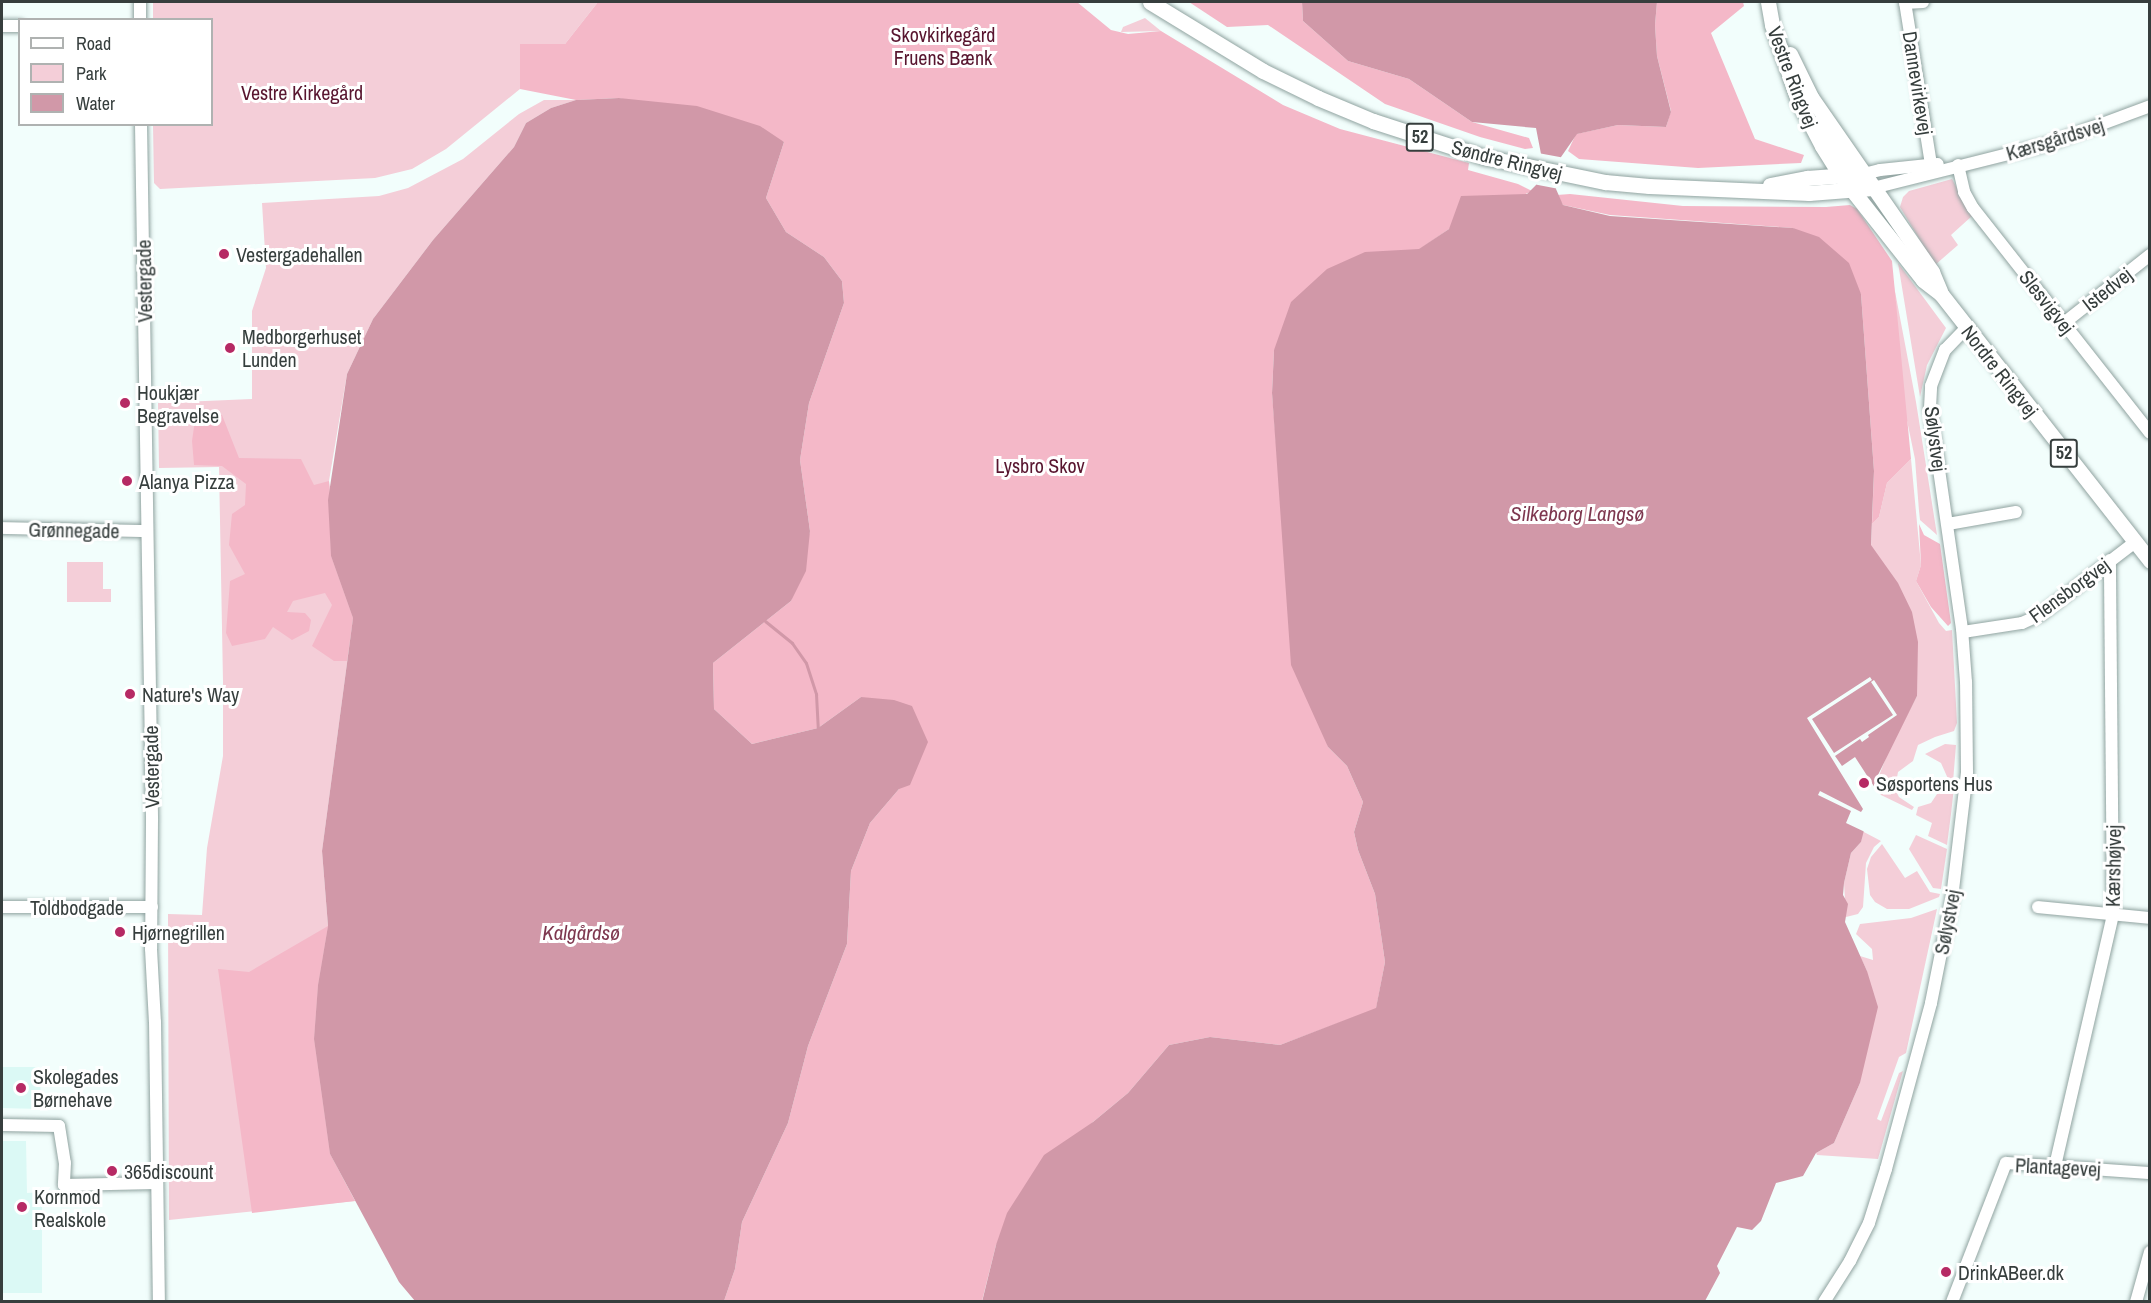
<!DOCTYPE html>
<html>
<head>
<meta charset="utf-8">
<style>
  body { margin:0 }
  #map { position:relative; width:2151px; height:1303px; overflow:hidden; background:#f2fefc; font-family:"Archivo Narrow",sans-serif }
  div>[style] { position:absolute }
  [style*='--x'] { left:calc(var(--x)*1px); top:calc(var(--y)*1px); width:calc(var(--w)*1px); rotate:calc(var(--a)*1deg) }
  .built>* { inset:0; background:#dbf9f5 }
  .green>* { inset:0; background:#f4ced8 }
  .forest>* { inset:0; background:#f4b8c8 }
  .water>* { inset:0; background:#d198a8 }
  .pier>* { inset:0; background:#f2fefc }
  .stream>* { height:3px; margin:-1.5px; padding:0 1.5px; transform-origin:1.5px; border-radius:1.5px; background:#d198a8 }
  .roads { filter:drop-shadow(0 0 2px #90a3a0) drop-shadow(0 0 2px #90a3a0) }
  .minor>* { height:12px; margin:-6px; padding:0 6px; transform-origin:6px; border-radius:6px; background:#fff }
  .major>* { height:15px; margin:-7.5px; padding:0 7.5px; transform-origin:7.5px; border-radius:7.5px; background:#fff }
  .dots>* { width:16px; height:16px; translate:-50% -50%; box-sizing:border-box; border:3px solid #fff; border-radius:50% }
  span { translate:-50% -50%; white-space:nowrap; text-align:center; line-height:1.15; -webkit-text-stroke:6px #fff; paint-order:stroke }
  .shield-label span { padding:2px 4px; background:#fff; border:2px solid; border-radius:4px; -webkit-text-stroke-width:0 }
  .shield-label { font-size:18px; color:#363e3d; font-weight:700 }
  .park-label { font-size:20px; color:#58152f }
  .street-label { font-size:20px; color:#363e3d }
  .poi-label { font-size:20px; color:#363e3d }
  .left { translate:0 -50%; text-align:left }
  .water-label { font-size:21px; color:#7e374f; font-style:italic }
  .frame { position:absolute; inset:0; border:3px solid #363e3d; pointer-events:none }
  .legend { position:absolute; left:18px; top:18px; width:195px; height:108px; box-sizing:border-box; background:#fff; border:2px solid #afb2b1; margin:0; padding:8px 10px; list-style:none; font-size:18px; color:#363e3d }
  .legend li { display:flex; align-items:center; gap:12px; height:30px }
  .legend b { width:30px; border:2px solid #afb2b1 }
</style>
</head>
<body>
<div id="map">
  <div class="built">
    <i style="clip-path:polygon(2px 1067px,41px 1067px,40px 1109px,2px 1108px)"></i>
    <i style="clip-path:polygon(2px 1141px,26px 1141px,27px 1193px,42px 1192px,42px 1293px,2px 1293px)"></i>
  </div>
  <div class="green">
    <i style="clip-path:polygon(153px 2px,598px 2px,565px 44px,520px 45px,520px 89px,446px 149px,412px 169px,375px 178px,160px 189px,154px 183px,153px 125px,212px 124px,212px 20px,153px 19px)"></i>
    <i style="clip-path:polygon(1145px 18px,1161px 31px,1121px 32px,1123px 27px)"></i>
    <i style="clip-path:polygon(544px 100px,576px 100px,551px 108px,526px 123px,514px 147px,433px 240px,373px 319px,347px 374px,329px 481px,353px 618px,322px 851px,328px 926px,330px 1154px,355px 1201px,169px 1220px,168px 914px,202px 915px,207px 848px,223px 756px,223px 682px,219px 467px,159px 468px,158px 403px,252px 399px,252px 311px,266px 268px,262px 203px,379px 196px,408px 188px,463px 159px,519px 114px)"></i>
    <i style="clip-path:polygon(1952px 179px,1972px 216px,1951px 235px,1958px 245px,1935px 265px,1900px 207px,1903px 197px,1909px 191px)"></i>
    <i style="clip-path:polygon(1898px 263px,1946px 328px,1927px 365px,1920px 397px)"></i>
    <i style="clip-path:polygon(1894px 286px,1916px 402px,1937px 535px,1920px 520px,1919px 511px,1915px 459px,1904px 406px)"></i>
    <i style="clip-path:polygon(1911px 459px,1921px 565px,1916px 581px,1939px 623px,1946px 631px,1952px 630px,1957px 723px,1954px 731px,1935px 737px,1918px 745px,1913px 761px,1898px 772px,1895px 789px,1899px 797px,1914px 807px,1912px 810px,1881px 795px,1875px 786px,1889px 750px,1917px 696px,1871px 546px,1872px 524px,1879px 517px,1887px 483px)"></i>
    <i style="clip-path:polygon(67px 562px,103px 562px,103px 589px,111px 589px,111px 602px,67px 602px)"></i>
    <i style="clip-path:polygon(1945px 744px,1956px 745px,1953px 782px,1949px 781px,1941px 763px,1925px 754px)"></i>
    <i style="clip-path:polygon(1954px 787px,1951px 814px,1947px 845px,1928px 836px,1932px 823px,1916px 815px,1918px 807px,1931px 803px,1941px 788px)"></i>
    <i style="clip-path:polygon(1862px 831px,1881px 841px,1874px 847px,1866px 863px,1863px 907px,1858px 914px,1846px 917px,1844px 883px,1851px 853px,1861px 842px)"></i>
    <i style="clip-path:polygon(1916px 835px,1947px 849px,1941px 889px,1933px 888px,1909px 849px)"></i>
    <i style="clip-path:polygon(1882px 844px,1905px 878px,1917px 871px,1930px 892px,1940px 894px,1939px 897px,1909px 909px,1887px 909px,1875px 902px,1870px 895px,1867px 869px,1871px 857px)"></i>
    <i style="clip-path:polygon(1937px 909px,1906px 1053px,1899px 1057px,1877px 1119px,1881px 1121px,1899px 1073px,1903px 1071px,1878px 1159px,1817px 1155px,1816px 1153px,1834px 1143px,1860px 1083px,1867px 971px,1860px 956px,1873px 960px,1872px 949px,1856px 934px,1860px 924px,1911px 918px)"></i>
  </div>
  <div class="forest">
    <i style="clip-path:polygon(598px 2px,1077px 2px,1111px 30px,1128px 34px,1161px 31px,1283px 105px,1340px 129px,1469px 163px,1468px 170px,1518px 184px,1532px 191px,1449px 229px,1274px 350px,1272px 393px,1280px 491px,1328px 747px,1347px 766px,1363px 802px,1354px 832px,1358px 850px,1375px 894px,1385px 962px,1376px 1009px,1280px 1045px,1210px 1037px,1169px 1045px,1128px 1093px,1093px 1122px,996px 1245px,982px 1301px,724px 1301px,735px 1269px,742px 1222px,788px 1123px,808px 1046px,847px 944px,851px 871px,870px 823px,899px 789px,861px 697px,818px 728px,752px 744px,714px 709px,713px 663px,791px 601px,810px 531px,800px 460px,809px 403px,844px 303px,842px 281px,824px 257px,786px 232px,766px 198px,784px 142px,619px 98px,576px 100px,520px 89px,520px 44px,565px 44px)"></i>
    <i style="clip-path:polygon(1189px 2px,1302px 2px,1303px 21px,1348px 61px,1409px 79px,1472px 122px,1529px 138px,1533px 148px,1525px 149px,1480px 137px,1385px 104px,1268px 25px,1227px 27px)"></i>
    <i style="clip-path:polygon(1657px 2px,1743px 2px,1744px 6px,1711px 33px,1755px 139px,1804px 155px,1801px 163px,1698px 168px,1579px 159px,1568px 151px,1576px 134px,1618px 125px,1666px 127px,1671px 111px,1657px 56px,1655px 25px)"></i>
    <i style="clip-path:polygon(1570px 194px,1683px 206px,1826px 207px,1850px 205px,1857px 209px,1892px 261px,1911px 459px,1887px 483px,1879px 517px,1872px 524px,1874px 471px,1861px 294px,1793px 228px,1610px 215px,1563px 205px,1557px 195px)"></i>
    <i style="clip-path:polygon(196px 413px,222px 415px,239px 458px,301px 459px,314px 485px,329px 481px,331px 556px,353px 618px,347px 661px,334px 661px,312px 646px,332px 605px,325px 593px,293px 601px,287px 612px,305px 613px,311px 620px,309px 631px,292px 640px,273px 627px,265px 639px,232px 646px,226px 633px,230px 581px,245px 574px,229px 545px,232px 514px,245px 505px,246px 484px,222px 466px,194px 465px,192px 441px)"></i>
    <i style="clip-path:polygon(1919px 524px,1924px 535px,1940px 544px,1951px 623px,1948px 626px,1931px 607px,1916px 581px,1921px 565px)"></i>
    <i style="clip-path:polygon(328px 926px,318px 985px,314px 1039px,330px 1154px,355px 1201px,252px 1213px,218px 969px,249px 972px)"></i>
  </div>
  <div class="water">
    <i style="clip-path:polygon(1302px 2px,1657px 2px,1655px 25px,1657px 56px,1671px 112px,1666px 127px,1618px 125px,1577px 134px,1561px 157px,1556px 189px,1563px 205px,1610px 216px,1793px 228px,1819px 237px,1849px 263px,1861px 294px,1874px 471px,1871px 545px,1898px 583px,1912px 612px,1918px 642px,1917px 696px,1878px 775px,1861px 842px,1851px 853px,1844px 883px,1843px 895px,1848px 904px,1845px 922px,1867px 971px,1878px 1007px,1860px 1083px,1834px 1143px,1816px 1153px,1803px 1176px,1776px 1183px,1761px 1221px,1752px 1230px,1737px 1227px,1717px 1266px,1720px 1273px,1705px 1301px,982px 1302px,996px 1245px,1007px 1213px,1044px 1155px,1093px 1122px,1128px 1093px,1169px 1045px,1210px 1037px,1280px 1045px,1376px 1008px,1385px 962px,1375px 894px,1358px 850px,1354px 832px,1363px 802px,1347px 766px,1328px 747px,1291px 665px,1272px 393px,1274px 350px,1291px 302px,1327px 269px,1365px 252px,1419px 249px,1449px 229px,1461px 196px,1527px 194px,1536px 185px,1541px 154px,1536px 128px,1472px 122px,1409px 79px,1348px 61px,1303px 21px)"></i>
    <i style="clip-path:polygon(619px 98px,697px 106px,760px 126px,784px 142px,766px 198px,786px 232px,824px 257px,842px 281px,844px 303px,809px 403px,800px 460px,810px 531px,806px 571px,791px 601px,713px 663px,714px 709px,752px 744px,818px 728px,861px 697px,894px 700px,912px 706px,928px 742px,910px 785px,899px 789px,870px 823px,851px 871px,847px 944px,808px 1046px,788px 1123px,742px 1222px,735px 1269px,724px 1301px,415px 1301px,399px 1282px,330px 1154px,314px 1039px,318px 985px,328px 926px,322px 851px,353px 618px,331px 556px,328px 500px,347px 374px,373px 319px,433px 240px,514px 147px,526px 123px,551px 108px,576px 100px)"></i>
  </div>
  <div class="pier">
    <i style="clip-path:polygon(1538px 153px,1565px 158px,1559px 189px,1533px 184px)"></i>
    <i style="clip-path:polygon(1870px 677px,1872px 680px,1812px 719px,1834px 753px,1893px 715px,1871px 682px,1874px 680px,1897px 715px,1868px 735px,1869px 737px,1862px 742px,1860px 739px,1835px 756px,1842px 766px,1855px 757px,1877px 791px,1865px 832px,1846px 823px,1851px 811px,1818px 795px,1820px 791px,1861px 812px,1863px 809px,1807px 718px)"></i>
  </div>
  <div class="stream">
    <i style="--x:765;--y:621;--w:35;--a:39"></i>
    <i style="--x:792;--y:643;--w:24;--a:55"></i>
    <i style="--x:806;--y:663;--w:33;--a:72"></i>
    <i style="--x:816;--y:694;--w:34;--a:87"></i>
  </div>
  <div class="roads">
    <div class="minor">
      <i style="--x:1905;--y:2;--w:164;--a:80.9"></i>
      <i style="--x:1905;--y:3;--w:18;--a:-3"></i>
      <i style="--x:140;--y:20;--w:18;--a:-90"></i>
      <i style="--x:2;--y:26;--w:18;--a:0"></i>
      <i style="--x:1817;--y:123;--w:62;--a:56.8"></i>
      <i style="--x:1851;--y:175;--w:26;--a:31"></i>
      <i style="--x:1873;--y:188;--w:180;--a:-14.1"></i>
      <i style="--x:2048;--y:144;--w:109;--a:-20.4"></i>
      <i style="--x:141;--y:124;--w:696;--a:89.09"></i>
      <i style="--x:152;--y:820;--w:129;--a:90.4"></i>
      <i style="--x:151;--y:949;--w:73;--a:86.9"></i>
      <i style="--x:155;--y:1022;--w:280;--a:89.2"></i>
      <i style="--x:1958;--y:165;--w:28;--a:77"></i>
      <i style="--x:1964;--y:192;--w:18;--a:61"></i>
      <i style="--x:1973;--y:208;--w:286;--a:51.8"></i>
      <i style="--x:1864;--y:174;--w:16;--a:-14"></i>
      <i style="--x:1880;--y:170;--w:58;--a:-5.9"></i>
      <i style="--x:2064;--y:323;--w:110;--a:-38.3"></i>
      <i style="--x:1948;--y:524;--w:69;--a:-10"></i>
      <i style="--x:2;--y:528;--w:144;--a:1.2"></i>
      <i style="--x:1963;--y:632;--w:60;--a:-8.7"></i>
      <i style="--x:2022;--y:623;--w:20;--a:-24"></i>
      <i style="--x:2040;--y:615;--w:120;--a:-37.5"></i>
      <i style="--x:2;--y:907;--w:150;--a:0"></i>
      <i style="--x:2038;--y:907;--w:113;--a:5.6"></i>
      <i style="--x:2;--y:1125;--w:57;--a:1"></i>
      <i style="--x:59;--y:1126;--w:37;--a:81"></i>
      <i style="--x:65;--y:1163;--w:22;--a:93"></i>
      <i style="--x:64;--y:1185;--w:92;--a:-1.2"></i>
      <i style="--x:2055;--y:1166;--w:258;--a:-77"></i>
      <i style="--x:2113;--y:915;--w:355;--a:-90.5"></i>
      <i style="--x:1824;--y:1302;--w:49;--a:-57.6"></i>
      <i style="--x:1850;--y:1261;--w:42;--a:-63.4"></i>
      <i style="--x:1869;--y:1223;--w:57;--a:-72.5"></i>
      <i style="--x:1886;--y:1169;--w:172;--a:-74.8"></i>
      <i style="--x:1931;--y:1003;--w:107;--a:-78.7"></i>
      <i style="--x:1952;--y:898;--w:127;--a:-83.2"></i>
      <i style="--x:1967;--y:772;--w:90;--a:-90.6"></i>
      <i style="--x:1966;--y:682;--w:53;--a:-94.3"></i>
      <i style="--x:1962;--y:629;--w:223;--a:-98.2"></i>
      <i style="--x:1930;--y:408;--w:22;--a:-87"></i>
      <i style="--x:1931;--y:386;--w:39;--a:-69"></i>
      <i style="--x:1945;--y:350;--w:30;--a:-46"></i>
      <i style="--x:1952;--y:1302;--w:149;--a:-68.8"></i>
      <i style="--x:2006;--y:1163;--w:144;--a:4"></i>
      <i style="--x:2136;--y:1302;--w:52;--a:-74.4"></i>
    </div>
    <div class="major">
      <i style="--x:1150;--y:2;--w:132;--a:31.4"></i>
      <i style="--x:1263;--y:71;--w:61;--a:26.1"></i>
      <i style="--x:1318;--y:98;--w:60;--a:22.7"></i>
      <i style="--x:1373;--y:121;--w:117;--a:18"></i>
      <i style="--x:1484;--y:157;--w:124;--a:11.7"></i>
      <i style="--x:1605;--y:182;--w:44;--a:5.2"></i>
      <i style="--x:1649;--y:186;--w:160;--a:2.5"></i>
      <i style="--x:1809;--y:193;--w:64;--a:-4.5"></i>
      <i style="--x:1768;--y:2;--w:23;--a:80"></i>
      <i style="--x:1772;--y:25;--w:79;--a:70.9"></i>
      <i style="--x:1798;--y:100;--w:52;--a:62.4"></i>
      <i style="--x:1822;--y:146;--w:36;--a:58"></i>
      <i style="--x:1841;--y:176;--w:132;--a:51.7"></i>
      <i style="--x:1923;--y:280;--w:23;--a:38"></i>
      <i style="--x:1941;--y:294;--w:339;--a:51.9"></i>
      <i style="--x:1790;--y:54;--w:48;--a:64"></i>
      <i style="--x:1811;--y:97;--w:213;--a:55.3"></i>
      <i style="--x:1932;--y:272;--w:21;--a:67"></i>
      <i style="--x:1770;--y:185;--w:38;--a:-11"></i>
      <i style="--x:1807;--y:178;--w:41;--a:-4.2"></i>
    </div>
  </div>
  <div class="dots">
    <i style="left:224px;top:254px;background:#b62a64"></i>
    <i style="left:230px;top:348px;background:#b62a64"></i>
    <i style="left:125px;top:403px;background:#b62a64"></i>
    <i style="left:127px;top:481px;background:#b62a64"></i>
    <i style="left:130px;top:694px;background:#b62a64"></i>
    <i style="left:1864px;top:783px;background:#b62a64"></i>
    <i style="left:120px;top:932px;background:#b62a64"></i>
    <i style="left:21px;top:1088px;background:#b62a64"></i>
    <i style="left:112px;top:1171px;background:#b62a64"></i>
    <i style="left:22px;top:1207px;background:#b62a64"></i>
    <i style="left:1946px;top:1272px;background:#b62a64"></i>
  </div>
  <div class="shield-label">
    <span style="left:1420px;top:137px">52</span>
    <span style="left:2064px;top:453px">52</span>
  </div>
  <div class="park-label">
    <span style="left:943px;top:46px">Skovkirkegård<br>Fruens Bænk</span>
    <span style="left:302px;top:92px">Vestre Kirkegård</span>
    <span style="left:1040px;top:465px">Lysbro Skov</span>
  </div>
  <div class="street-label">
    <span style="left:1793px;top:77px;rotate:69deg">Vestre Ringvej</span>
    <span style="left:1918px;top:83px;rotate:81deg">Dannevirkevej</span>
    <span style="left:2055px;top:139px;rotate:-17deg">Kærsgårdsvej</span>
    <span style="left:1507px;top:160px;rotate:14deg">Søndre Ringvej</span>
    <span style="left:144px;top:281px;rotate:-91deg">Vestergade</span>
    <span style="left:2107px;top:289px;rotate:-38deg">Istedvej</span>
    <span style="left:2047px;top:302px;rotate:52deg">Slesvigvej</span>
    <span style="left:2000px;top:371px;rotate:52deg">Nordre Ringvej</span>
    <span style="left:1936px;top:439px;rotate:83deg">Sølystvej</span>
    <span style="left:74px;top:530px;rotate:1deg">Grønnegade</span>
    <span style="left:2069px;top:590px;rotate:-36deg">Flensborgvej</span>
    <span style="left:151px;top:767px;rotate:-91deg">Vestergade</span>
    <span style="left:2113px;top:866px;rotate:-89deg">Kærshøjvej</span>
    <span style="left:77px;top:907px">Toldbodgade</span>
    <span style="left:1947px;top:922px;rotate:-79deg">Sølystvej</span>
    <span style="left:2058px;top:1167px;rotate:3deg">Plantagevej</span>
  </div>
  <div class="poi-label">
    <span class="left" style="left:236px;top:254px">Vestergadehallen</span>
    <span class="left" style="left:242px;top:348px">Medborgerhuset<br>Lunden</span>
    <span class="left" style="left:137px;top:404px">Houkjær<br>Begravelse</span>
    <span class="left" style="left:139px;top:481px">Alanya Pizza</span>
    <span class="left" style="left:142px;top:694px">Nature's Way</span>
    <span class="left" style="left:1876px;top:783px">Søsportens Hus</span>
    <span class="left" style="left:132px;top:932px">Hjørnegrillen</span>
    <span class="left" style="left:33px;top:1088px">Skolegades<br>Børnehave</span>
    <span class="left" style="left:124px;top:1171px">365discount</span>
    <span class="left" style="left:34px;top:1208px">Kornmod<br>Realskole</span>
    <span class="left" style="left:1958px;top:1272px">DrinkABeer.dk</span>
  </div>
  <div class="water-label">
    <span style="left:1577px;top:514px">Silkeborg Langsø</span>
    <span style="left:581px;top:933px">Kalgårdsø</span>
  </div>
  <div class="frame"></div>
  <ul class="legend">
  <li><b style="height:8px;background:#fff"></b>Road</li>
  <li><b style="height:16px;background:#f4ced8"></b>Park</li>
  <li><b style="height:16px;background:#d198a8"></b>Water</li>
  </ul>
</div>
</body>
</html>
